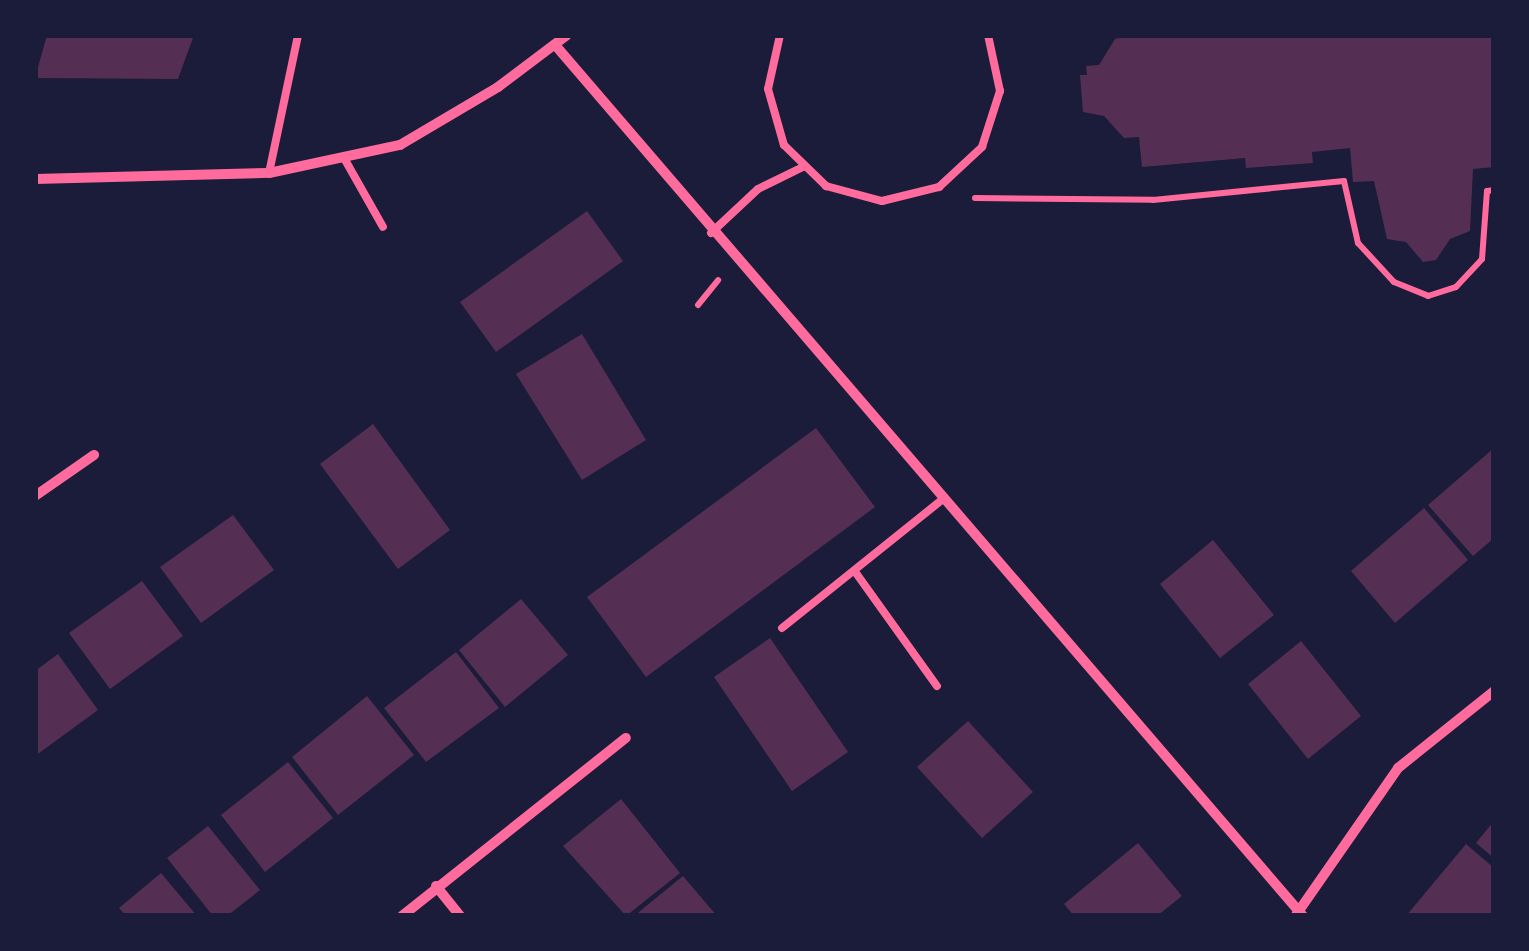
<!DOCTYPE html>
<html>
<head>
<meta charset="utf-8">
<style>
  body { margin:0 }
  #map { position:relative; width:1529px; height:951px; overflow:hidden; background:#1b1b3a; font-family:Mulish,sans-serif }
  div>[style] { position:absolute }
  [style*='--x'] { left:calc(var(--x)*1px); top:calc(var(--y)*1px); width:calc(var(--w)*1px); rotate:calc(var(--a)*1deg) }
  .building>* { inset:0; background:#542f53 }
  .path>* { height:6px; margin:-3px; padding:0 3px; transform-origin:3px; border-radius:3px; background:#ff6b9d }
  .service>* { height:8px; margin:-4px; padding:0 4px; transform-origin:4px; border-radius:4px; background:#ff6b9d }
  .minor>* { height:10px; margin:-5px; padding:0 5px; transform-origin:5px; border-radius:5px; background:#ff6b9d }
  span { translate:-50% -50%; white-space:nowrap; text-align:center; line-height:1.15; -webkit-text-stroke:9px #1b1b3a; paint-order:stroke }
  .frame { position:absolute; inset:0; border:38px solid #1b1b3a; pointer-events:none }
</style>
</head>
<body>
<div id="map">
  <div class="building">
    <i style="clip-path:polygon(47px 35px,194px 35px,178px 79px,35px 78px)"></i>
    <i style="clip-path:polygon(1131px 35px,1494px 35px,1494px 167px,1473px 169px,1470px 231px,1450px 239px,1436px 260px,1423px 262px,1406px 242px,1387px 239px,1374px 181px,1353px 182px,1350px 148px,1312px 152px,1313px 163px,1246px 168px,1245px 158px,1142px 167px,1139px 137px,1124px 138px,1104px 116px,1083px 112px,1080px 75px,1087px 75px,1086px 66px,1099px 65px,1115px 39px)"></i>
    <i style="clip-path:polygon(587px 211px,623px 261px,496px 352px,460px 302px)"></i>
    <i style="clip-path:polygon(582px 334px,646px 440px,582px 480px,516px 374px)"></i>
    <i style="clip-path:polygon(373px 424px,450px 530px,398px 569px,320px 464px)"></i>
    <i style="clip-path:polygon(816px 428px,875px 507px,646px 677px,587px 597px)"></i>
    <i style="clip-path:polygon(1494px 448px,1494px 538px,1473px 556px,1428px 505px)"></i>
    <i style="clip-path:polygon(1424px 508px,1468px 560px,1395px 623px,1351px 571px)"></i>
    <i style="clip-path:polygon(233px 515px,274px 570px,201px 623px,160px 567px)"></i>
    <i style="clip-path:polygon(1213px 540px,1274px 615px,1220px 658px,1160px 584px)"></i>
    <i style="clip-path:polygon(142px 581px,183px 636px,110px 689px,69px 633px)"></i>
    <i style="clip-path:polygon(521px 599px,568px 655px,505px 707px,459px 650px)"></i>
    <i style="clip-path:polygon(770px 638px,848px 752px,792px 791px,714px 677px)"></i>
    <i style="clip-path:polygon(1301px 641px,1361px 716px,1308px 759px,1248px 684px)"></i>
    <i style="clip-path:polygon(456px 652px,499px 708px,426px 762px,384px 708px)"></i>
    <i style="clip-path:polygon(58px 654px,98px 710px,35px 756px,35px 671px)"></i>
    <i style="clip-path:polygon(367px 696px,414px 755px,338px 815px,292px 757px)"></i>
    <i style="clip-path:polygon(968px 721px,1033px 792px,982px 838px,917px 767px)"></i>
    <i style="clip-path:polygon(288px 762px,333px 818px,265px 872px,221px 815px)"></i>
    <i style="clip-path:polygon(621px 799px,680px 873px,626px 916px,563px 846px)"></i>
    <i style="clip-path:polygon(1494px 821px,1494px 858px,1476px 843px)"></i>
    <i style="clip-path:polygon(208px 826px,260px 890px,227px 916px,213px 916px,167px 858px)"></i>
    <i style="clip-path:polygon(1138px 843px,1182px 896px,1157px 916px,1074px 916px,1064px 904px)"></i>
    <i style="clip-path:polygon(1466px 844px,1494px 868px,1494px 916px,1406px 916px)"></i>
    <i style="clip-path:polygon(161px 873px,197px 916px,126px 916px,119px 908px)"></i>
    <i style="clip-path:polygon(683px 876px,717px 916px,634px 916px)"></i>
  </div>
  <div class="path">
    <i style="--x:975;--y:198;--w:178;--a:0.6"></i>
    <i style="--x:1153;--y:200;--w:192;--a:-5.7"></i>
    <i style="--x:1344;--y:181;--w:64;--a:77.3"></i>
    <i style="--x:1358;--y:243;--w:53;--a:47.3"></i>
    <i style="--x:1394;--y:282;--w:37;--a:22"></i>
    <i style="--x:1428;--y:296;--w:29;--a:-18"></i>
    <i style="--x:1456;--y:287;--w:38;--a:-47"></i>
    <i style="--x:1482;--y:259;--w:68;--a:-85.8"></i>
    <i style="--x:1487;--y:191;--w:7;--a:-8"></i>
    <i style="--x:698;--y:305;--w:32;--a:-51"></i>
  </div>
  <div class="service">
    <i style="--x:780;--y:35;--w:55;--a:102.5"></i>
    <i style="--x:768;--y:89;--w:58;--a:74.1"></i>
    <i style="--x:784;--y:145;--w:59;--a:44.3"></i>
    <i style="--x:826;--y:186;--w:58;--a:15"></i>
    <i style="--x:882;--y:201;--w:59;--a:-13.8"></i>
    <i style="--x:939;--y:187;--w:59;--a:-42.9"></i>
    <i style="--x:982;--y:147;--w:59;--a:-72.2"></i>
    <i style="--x:1000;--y:91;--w:57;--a:-102.1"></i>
    <i style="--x:344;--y:158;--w:79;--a:60.5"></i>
    <i style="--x:269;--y:173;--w:141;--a:-78.1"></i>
    <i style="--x:711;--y:233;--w:64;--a:-43.1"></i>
    <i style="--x:758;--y:189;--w:50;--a:-26.1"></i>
    <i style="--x:856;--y:573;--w:139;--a:54.4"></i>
    <i style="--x:782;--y:628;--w:206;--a:-38.7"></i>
  </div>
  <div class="minor">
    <i style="--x:556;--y:46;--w:1147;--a:49.35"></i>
    <i style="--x:35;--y:179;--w:234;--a:-1.5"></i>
    <i style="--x:269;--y:173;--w:134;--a:-12.1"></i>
    <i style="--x:400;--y:145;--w:114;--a:-30.6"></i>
    <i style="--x:498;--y:87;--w:86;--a:-37"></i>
    <i style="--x:35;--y:496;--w:72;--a:-34.8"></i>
    <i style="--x:436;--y:886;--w:38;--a:51"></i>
    <i style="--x:1296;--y:915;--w:179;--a:-55.2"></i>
    <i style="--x:1398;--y:768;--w:123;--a:-38.7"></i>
    <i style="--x:402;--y:916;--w:286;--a:-38.5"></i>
  </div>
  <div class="frame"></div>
</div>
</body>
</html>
